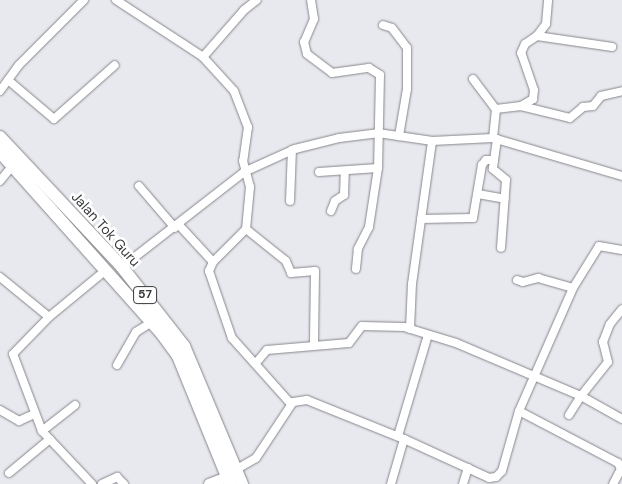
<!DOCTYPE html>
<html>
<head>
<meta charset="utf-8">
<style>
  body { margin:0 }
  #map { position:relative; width:622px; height:484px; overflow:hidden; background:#e8e9ef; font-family:"DM Sans",sans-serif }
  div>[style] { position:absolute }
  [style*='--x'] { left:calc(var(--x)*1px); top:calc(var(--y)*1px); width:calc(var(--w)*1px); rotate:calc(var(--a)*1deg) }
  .roads { filter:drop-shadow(0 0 1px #85868b) drop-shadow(0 0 1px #85868b) }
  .minor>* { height:8px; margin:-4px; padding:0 4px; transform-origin:4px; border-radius:4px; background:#fff }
  .tertiary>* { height:10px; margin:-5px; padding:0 5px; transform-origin:5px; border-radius:5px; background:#fff }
  .primary>* { height:12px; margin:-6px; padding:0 6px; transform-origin:6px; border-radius:6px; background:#fff }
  span { translate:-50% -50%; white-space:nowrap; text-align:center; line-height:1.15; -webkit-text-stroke:5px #fff; paint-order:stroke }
  .shield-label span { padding:1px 4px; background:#fff; border:1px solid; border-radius:4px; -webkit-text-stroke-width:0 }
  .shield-label { font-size:12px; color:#37383a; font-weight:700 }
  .street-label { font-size:14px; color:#37383a }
</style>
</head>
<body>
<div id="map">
  <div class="roads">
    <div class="minor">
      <i style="--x:116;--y:0;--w:104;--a:33.2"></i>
      <i style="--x:203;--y:57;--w:46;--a:47.6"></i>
      <i style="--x:234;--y:91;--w:39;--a:69"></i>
      <i style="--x:248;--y:127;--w:34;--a:98"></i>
      <i style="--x:243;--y:161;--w:27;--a:75"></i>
      <i style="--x:250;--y:187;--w:42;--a:95.4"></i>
      <i style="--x:246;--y:229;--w:51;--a:38.7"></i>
      <i style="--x:286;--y:261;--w:13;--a:67"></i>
      <i style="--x:291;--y:273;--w:24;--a:-5"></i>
      <i style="--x:315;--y:271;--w:74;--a:90.8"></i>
      <i style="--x:311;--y:0;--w:19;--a:81"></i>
      <i style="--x:314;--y:19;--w:25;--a:113"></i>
      <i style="--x:304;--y:42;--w:12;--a:76"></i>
      <i style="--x:307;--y:54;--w:31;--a:37"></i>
      <i style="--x:332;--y:73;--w:37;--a:-8"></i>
      <i style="--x:369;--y:68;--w:13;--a:32"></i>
      <i style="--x:380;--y:75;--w:93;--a:91.2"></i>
      <i style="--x:378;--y:168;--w:60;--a:98.7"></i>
      <i style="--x:369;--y:227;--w:25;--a:117"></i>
      <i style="--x:358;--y:249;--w:20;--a:96"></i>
      <i style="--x:383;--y:25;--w:9;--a:18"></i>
      <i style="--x:392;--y:28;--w:25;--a:53"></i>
      <i style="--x:407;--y:48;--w:41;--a:90"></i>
      <i style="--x:407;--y:89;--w:48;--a:99.7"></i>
      <i style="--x:537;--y:36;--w:76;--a:8.3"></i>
      <i style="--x:203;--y:57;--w:62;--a:-48.9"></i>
      <i style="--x:244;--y:10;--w:16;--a:-38"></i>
      <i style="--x:473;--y:79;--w:38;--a:53"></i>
      <i style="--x:8;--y:80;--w:60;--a:40.3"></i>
      <i style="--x:54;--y:119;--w:81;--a:-41.5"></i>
      <i style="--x:0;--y:91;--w:32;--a:-54"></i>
      <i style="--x:19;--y:65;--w:92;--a:-45"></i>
      <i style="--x:521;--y:106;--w:50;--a:13.8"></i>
      <i style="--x:570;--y:118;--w:17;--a:-40"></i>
      <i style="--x:583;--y:107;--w:10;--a:-6"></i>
      <i style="--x:593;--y:106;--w:13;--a:-51"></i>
      <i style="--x:601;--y:96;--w:22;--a:-13"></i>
      <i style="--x:493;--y:138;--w:29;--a:-84"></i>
      <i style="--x:496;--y:109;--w:25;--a:-7"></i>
      <i style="--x:521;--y:106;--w:14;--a:-30"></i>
      <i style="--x:533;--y:99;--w:9;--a:-84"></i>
      <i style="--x:534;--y:90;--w:39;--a:-109"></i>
      <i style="--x:521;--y:53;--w:10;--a:-66"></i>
      <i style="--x:525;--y:44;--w:14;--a:-34"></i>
      <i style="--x:537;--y:36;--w:15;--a:-53"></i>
      <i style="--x:546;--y:24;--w:24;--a:-85"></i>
      <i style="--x:497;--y:139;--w:30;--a:98"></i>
      <i style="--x:493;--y:169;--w:17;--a:40"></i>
      <i style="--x:506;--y:180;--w:68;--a:94.2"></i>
      <i style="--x:319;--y:172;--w:59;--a:-3.9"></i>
      <i style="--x:0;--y:181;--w:19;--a:-51"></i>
      <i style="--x:139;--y:186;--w:55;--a:49.4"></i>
      <i style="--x:478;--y:194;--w:27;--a:10"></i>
      <i style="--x:290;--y:201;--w:51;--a:-87.8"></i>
      <i style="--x:331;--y:211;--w:11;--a:-68"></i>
      <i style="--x:335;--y:201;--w:11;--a:-34"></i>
      <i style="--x:344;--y:195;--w:23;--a:-88"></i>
      <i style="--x:421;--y:219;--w:52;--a:-1.1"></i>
      <i style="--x:473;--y:218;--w:54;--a:-80.4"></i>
      <i style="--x:482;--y:165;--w:6;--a:-51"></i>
      <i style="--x:486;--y:160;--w:8;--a:0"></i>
      <i style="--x:179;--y:225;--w:50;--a:47.4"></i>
      <i style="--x:213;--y:262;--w:10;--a:114"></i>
      <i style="--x:209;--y:271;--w:71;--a:71.1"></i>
      <i style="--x:232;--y:338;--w:89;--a:48.2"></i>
      <i style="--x:213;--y:262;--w:47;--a:-45"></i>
      <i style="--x:122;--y:267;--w:155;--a:-37.9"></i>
      <i style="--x:244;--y:172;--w:56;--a:-24.3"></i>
      <i style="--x:295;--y:149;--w:45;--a:-14"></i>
      <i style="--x:339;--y:138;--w:39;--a:-7"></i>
      <i style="--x:378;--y:133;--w:55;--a:8.4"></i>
      <i style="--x:432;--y:141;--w:61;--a:-2.8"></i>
      <i style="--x:493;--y:138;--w:134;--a:16.4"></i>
      <i style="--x:0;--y:277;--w:63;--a:39.2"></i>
      <i style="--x:517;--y:280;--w:6;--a:18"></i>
      <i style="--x:523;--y:282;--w:16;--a:-15"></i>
      <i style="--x:538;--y:278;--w:36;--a:16"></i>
      <i style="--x:410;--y:329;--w:45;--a:-87.5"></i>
      <i style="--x:412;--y:284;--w:144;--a:-82"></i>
      <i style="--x:256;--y:363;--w:17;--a:-50"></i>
      <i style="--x:267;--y:350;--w:82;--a:-4.9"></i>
      <i style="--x:349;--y:343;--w:21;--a:-53"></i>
      <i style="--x:362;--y:326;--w:42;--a:1.4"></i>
      <i style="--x:404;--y:327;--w:54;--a:17.1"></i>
      <i style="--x:456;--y:343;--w:136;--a:23"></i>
      <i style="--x:581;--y:396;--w:43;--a:-51.5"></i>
      <i style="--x:608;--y:362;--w:21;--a:-104"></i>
      <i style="--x:603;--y:342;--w:19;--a:-69"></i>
      <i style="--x:610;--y:324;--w:19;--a:-51"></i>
      <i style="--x:117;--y:365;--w:38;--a:-60"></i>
      <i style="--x:136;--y:332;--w:19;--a:-32"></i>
      <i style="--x:0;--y:410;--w:22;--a:30"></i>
      <i style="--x:19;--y:421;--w:17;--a:-25"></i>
      <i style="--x:519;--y:411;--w:112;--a:27.7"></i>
      <i style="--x:618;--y:463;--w:7;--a:63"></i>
      <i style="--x:621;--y:469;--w:17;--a:118"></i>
      <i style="--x:569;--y:415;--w:22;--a:-58"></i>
      <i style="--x:581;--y:396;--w:47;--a:29.3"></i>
      <i style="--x:42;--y:431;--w:42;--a:-38.2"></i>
      <i style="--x:398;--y:436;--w:105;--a:-73.5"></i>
      <i style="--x:404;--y:439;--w:94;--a:24.6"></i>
      <i style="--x:489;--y:478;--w:7;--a:-8"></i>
      <i style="--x:496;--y:477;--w:8;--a:-45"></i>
      <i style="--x:502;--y:471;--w:62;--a:-74.2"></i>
      <i style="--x:519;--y:411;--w:134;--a:-66.3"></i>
      <i style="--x:573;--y:288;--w:49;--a:-58.2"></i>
      <i style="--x:599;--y:246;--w:23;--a:10"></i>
      <i style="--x:237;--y:469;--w:22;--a:-30"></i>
      <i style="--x:256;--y:458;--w:67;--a:-56.5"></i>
      <i style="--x:293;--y:402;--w:14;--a:-8"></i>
      <i style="--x:307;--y:400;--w:105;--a:21.9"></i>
      <i style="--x:404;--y:439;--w:47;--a:106.1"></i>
      <i style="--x:9;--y:473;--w:53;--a:-39.7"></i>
      <i style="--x:92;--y:484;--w:73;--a:-133.3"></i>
      <i style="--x:42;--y:431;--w:82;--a:-110.6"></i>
      <i style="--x:13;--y:354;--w:52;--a:-45.8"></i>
      <i style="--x:49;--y:317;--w:74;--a:-39.5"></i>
      <i style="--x:102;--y:484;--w:17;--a:-25"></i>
      <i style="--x:117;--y:477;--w:10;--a:45"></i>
      <i style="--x:463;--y:484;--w:17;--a:-73"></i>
    </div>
    <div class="tertiary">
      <i style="--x:209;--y:484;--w:19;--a:-21"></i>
    </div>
    <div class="primary">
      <i style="--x:0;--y:137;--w:178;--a:46.8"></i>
      <i style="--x:122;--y:267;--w:100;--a:51.9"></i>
      <i style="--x:184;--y:346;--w:150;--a:67.2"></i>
      <i style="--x:0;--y:152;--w:244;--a:48.3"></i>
      <i style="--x:162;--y:334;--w:27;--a:54"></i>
      <i style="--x:178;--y:356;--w:138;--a:67.9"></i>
    </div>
  </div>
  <div class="shield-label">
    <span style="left:145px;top:295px">57</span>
  </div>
  <div class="street-label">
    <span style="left:106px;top:229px;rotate:48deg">Jalan Tok Guru</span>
  </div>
</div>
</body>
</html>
